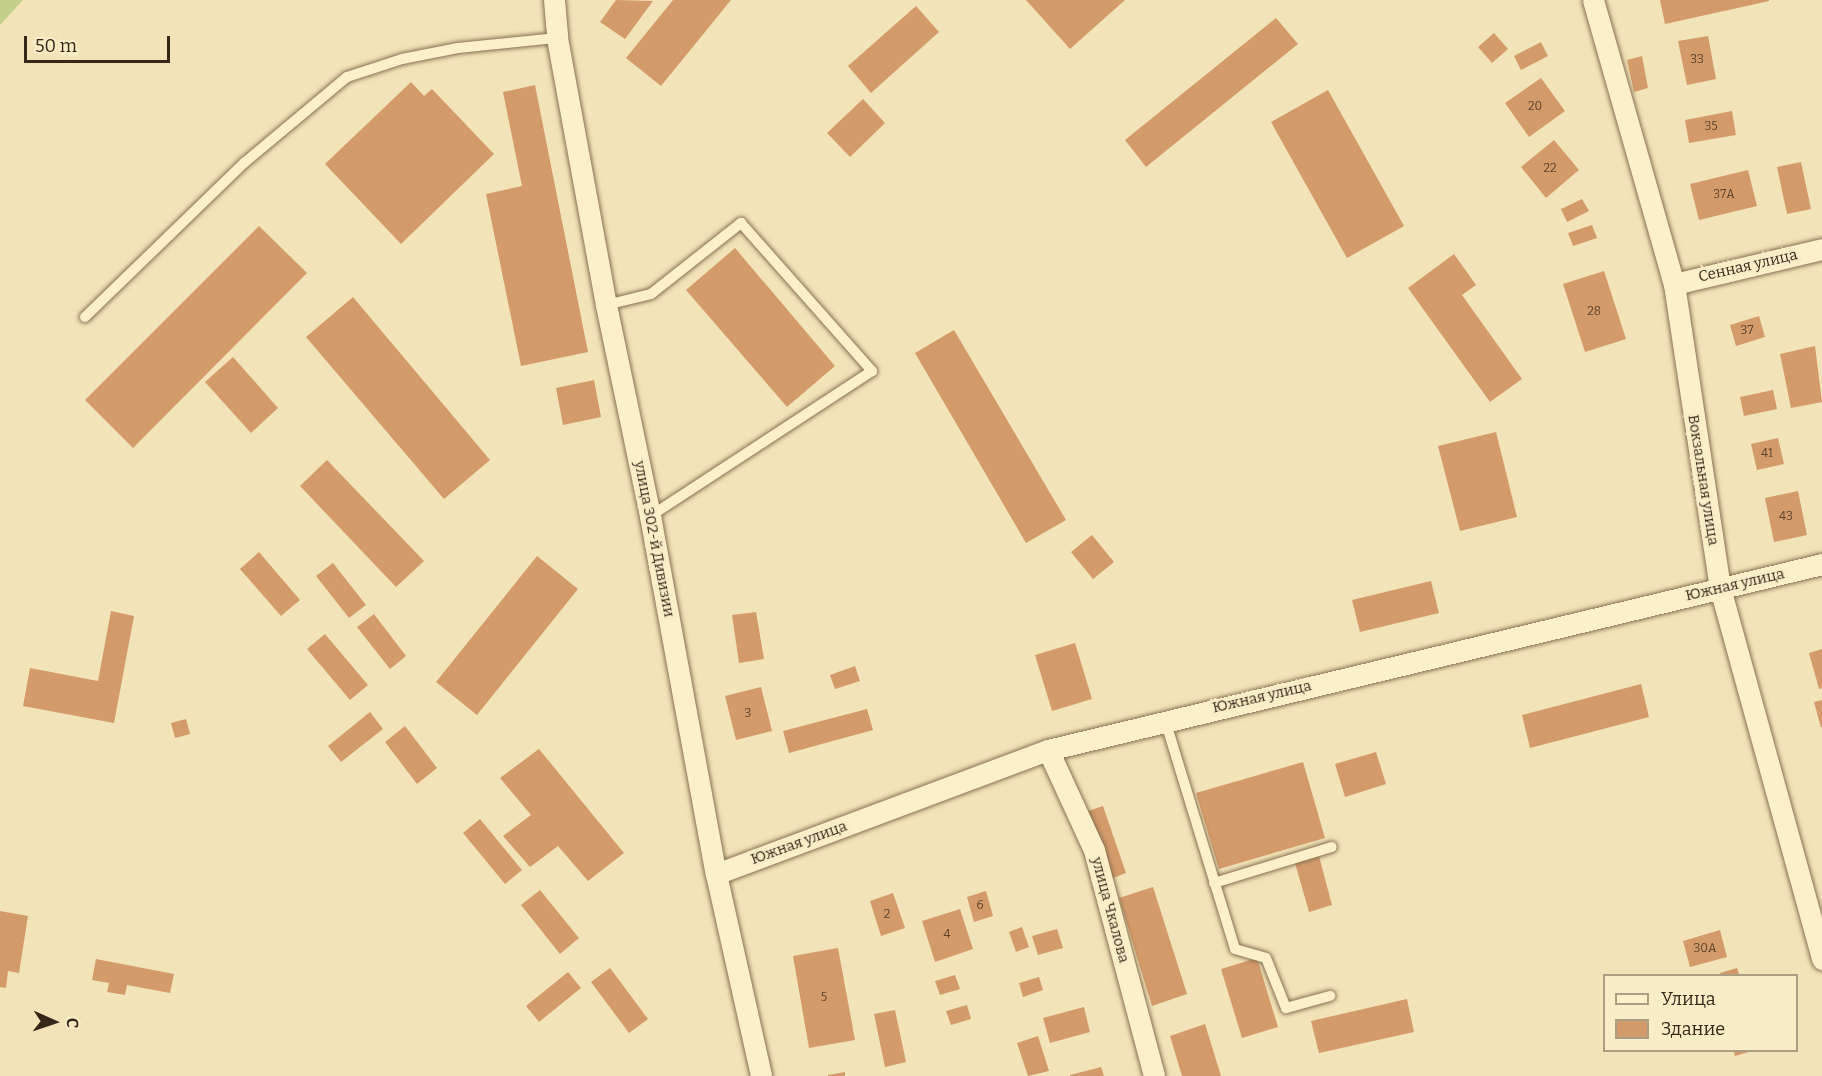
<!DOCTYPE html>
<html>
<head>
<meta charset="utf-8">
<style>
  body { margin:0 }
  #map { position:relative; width:1822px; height:1076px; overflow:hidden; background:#f2e3b8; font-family:Bitter,serif }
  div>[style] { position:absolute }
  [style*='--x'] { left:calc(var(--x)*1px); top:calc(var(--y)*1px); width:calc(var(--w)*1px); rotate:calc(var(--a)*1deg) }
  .green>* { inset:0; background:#c5d08b }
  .building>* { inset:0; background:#d49b6a }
  .roads { filter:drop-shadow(0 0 2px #897252) drop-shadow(0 0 2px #897252) }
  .lane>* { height:10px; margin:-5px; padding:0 5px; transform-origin:5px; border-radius:5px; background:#fcf0cb }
  .street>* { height:21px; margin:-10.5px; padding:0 10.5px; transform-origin:10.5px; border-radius:10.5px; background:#fcf0cb }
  span { translate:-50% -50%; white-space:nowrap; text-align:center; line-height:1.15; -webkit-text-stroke:5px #f9edc8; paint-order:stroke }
  .number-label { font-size:12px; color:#5e452d }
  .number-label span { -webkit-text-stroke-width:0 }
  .street-label { font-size:15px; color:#362819 }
  .legend { position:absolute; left:1603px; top:974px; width:195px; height:78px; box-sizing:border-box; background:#f9edc8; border:2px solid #ab9e82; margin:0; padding:8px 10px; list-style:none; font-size:18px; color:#362819 }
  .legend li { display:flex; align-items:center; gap:12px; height:30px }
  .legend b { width:30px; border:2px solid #ab9e82 }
  .north { position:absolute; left:24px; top:992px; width:60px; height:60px; -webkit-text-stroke:4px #f9edc8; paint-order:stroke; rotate:93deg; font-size:16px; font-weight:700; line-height:24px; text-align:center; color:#362819 }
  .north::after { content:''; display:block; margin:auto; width:21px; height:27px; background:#362819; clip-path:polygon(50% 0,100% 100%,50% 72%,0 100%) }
  .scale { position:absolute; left:24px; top:36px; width:146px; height:27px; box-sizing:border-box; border:3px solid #362819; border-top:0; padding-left:8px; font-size:18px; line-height:21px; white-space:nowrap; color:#362819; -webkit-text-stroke:4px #f9edc8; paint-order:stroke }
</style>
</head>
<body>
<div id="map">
  <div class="green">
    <i style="clip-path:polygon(0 0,23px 0,0 25px)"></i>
  </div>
  <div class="building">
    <i style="clip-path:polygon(616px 0,653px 1px,625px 39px,600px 22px)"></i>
    <i style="clip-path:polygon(673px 0,731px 0,661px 86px,626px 58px)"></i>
    <i style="clip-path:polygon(1026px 0,1125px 0,1070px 49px)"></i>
    <i style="clip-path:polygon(1660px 0,1769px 0,1769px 1px,1665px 24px)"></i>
    <i style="clip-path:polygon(916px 6px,939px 32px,871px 93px,848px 66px)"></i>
    <i style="clip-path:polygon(1276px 18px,1298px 44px,1146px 167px,1125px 140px)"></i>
    <i style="clip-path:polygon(1494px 33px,1508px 49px,1492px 63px,1478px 47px)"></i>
    <i style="clip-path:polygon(1708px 36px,1716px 79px,1687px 85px,1678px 41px)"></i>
    <i style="clip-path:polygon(1541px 42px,1548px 56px,1521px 70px,1514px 56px)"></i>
    <i style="clip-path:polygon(1642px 56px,1648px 88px,1634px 92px,1627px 60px)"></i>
    <i style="clip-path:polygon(1541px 78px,1565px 111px,1529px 137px,1505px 103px)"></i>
    <i style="clip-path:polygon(411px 82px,424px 96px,432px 89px,494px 154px,401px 244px,325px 164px)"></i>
    <i style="clip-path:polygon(535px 85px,588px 352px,521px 366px,486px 194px,522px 186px,503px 92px)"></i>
    <i style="clip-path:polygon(1328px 90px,1404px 226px,1347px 258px,1271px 122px)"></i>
    <i style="clip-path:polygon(863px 99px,885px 123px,850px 157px,827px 133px)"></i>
    <i style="clip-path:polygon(1732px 111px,1736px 135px,1689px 143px,1685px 120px)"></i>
    <i style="clip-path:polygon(1554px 140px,1579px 170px,1546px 198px,1521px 167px)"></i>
    <i style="clip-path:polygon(1801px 162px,1811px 209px,1787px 214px,1777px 167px)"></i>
    <i style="clip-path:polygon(1748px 170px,1757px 206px,1699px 220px,1690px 184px)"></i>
    <i style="clip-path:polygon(1582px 199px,1589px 211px,1567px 222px,1561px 209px)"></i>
    <i style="clip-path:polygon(1592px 225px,1597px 238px,1573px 246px,1568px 233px)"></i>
    <i style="clip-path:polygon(259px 226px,307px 273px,133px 448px,85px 400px)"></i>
    <i style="clip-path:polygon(735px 248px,835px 366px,787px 407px,686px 290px)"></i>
    <i style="clip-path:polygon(1454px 254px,1476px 285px,1462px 295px,1522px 379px,1490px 402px,1408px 288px)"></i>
    <i style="clip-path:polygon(1604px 271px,1626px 339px,1585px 352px,1563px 284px)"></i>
    <i style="clip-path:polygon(353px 297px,490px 460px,444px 499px,306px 337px)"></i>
    <i style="clip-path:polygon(1759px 316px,1765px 337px,1736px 346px,1730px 325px)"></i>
    <i style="clip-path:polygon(954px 330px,1066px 520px,1026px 543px,915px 353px)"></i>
    <i style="clip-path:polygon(1815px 346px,1822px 402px,1791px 408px,1780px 354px)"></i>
    <i style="clip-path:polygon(233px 357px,278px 408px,251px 433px,205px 382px)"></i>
    <i style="clip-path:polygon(594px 380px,601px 417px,563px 425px,556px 388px)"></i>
    <i style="clip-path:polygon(1773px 390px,1777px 409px,1744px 416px,1740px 397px)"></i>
    <i style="clip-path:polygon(1496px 432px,1517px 517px,1460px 531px,1438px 446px)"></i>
    <i style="clip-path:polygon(1778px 438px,1784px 464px,1757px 470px,1751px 444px)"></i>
    <i style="clip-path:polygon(327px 460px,424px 561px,396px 587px,300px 486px)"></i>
    <i style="clip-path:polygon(1798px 491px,1807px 535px,1774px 542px,1765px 498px)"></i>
    <i style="clip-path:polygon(1092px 535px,1114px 562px,1093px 579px,1071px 552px)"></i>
    <i style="clip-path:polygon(259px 552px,300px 600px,281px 616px,240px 569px)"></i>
    <i style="clip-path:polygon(537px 556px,578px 589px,477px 715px,436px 682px)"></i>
    <i style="clip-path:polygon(333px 563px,366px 605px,349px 618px,316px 576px)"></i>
    <i style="clip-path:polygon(1431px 581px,1439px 613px,1360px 632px,1352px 600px)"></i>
    <i style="clip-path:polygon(111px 611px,134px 616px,114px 723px,23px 706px,30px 668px,98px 681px)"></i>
    <i style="clip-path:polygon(756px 612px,764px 659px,739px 663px,732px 615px)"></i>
    <i style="clip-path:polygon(374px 614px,406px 656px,390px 669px,357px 627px)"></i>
    <i style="clip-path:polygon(325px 634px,368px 685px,350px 700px,307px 649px)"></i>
    <i style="clip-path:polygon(1075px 643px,1092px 699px,1052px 711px,1035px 655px)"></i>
    <i style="clip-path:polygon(1822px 649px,1822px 688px,1819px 689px,1809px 653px)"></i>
    <i style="clip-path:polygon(855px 666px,860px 681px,835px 689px,830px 675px)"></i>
    <i style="clip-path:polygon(1641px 684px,1649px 717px,1530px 748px,1522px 715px)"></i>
    <i style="clip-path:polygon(761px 687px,772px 731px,736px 740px,725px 696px)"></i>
    <i style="clip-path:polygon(1822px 700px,1822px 727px,1821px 728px,1814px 702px)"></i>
    <i style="clip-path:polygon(867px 709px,873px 730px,789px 753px,783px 731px)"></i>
    <i style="clip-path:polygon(370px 712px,383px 729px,341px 762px,328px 746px)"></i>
    <i style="clip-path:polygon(186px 719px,190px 734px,175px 738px,171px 723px)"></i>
    <i style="clip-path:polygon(405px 726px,437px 768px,417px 784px,385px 742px)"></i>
    <i style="clip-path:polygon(539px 749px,624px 853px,588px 881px,558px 846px,530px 867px,503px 836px,531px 815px,500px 778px)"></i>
    <i style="clip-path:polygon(1376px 752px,1386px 784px,1345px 797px,1335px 764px)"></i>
    <i style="clip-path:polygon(1303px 762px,1325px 838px,1219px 869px,1196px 793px)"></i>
    <i style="clip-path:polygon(1103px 806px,1126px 873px,1108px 880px,1085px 812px)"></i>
    <i style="clip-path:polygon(480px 819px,522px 870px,505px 884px,463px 833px)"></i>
    <i style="clip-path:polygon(1319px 856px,1332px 905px,1309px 912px,1295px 863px)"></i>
    <i style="clip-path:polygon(1153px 887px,1187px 994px,1152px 1006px,1119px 898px)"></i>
    <i style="clip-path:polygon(540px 890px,579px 938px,560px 954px,521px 905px)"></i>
    <i style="clip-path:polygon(986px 891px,993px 916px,974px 922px,967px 897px)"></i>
    <i style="clip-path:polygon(893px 893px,905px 928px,881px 936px,870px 901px)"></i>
    <i style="clip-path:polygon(960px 909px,973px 949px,935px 962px,922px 921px)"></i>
    <i style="clip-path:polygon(0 911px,28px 916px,19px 973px,8px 971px,6px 988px,0 987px)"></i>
    <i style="clip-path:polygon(1022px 927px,1029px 947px,1016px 952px,1009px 932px)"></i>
    <i style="clip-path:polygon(1057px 929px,1063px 948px,1038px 955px,1032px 936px)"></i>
    <i style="clip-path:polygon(1720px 930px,1727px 957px,1690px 967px,1683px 941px)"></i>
    <i style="clip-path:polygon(838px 948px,855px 1040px,809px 1048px,793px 956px)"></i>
    <i style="clip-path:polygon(1257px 958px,1278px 1027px,1242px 1038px,1221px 969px)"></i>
    <i style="clip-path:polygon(96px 959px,174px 974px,170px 993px,127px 985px,125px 995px,107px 992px,109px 983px,92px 980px)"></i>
    <i style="clip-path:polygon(610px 968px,648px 1019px,629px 1033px,591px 982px)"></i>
    <i style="clip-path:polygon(1737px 968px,1740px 976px,1721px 976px,1720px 973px)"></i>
    <i style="clip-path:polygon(568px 972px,581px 988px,539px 1022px,526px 1006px)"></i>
    <i style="clip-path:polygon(955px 975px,960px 989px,940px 995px,935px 981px)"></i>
    <i style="clip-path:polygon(1039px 977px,1043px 990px,1023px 997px,1019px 983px)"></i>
    <i style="clip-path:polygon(1407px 999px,1414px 1032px,1319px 1053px,1311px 1021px)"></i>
    <i style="clip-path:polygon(967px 1005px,971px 1019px,951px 1025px,946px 1011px)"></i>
    <i style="clip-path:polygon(1084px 1007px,1090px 1032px,1050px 1043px,1043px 1018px)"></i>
    <i style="clip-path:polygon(895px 1010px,906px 1062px,885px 1067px,874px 1014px)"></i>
    <i style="clip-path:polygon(1205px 1024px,1221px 1076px,1182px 1076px,1170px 1036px)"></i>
    <i style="clip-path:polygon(1038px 1036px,1049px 1071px,1028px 1076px,1017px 1043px)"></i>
    <i style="clip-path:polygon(1733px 1050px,1752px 1050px,1752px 1051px,1735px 1056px)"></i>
    <i style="clip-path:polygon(1101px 1067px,1104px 1076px,1070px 1076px,1070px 1075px)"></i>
    <i style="clip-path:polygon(845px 1072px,845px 1076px,828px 1076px,828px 1075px)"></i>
  </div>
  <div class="roads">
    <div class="lane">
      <i style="--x:606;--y:305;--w:46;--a:-13.7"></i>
      <i style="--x:651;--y:294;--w:115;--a:-38.3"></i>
      <i style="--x:741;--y:223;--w:198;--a:48.5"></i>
      <i style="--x:872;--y:371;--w:265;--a:146.8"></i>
      <i style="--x:85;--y:317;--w:221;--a:-44.1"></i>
      <i style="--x:244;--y:163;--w:134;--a:-39.9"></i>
      <i style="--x:347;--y:77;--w:58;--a:-18.1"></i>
      <i style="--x:402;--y:59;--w:57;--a:-11.1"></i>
      <i style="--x:458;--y:48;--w:100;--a:-5.8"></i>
      <i style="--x:1165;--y:720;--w:239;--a:73"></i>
      <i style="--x:1235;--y:949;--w:32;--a:16"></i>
      <i style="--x:1266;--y:958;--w:54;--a:68.2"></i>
      <i style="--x:1286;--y:1008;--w:46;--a:-15.3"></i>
      <i style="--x:1214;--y:883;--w:123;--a:-17"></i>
    </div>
    <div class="street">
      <i style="--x:554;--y:0;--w:38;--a:85"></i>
      <i style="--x:557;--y:38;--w:271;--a:79.6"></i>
      <i style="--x:606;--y:305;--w:216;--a:78.2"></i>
      <i style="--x:650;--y:516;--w:364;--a:79.6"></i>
      <i style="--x:716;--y:874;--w:207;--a:77.4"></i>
      <i style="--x:1593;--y:0;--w:295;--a:74.1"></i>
      <i style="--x:1674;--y:284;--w:307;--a:81.4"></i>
      <i style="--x:1720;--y:588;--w:385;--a:74.6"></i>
      <i style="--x:1674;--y:284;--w:152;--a:-13.3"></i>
      <i style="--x:1048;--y:750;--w:110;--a:65.3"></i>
      <i style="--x:1094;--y:850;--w:234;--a:75.1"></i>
      <i style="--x:716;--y:874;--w:354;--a:-20.5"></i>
      <i style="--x:1048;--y:750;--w:796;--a:-13.51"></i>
    </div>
  </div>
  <div class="number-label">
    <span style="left:1697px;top:60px">33</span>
    <span style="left:1535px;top:107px">20</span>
    <span style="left:1711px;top:127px">35</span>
    <span style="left:1550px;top:169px">22</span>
    <span style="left:1724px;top:195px">37А</span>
    <span style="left:1594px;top:312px">28</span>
    <span style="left:1747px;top:331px">37</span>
    <span style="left:1767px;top:454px">41</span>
    <span style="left:1786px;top:517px">43</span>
    <span style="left:748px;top:714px">3</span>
    <span style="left:980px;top:906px">6</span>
    <span style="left:887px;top:915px">2</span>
    <span style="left:947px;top:935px">4</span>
    <span style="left:1705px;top:949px">30А</span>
    <span style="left:824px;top:998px">5</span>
  </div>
  <div class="street-label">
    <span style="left:1748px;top:266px;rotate:-13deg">Сенная улица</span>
    <span style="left:1703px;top:480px;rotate:81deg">Вокзальная улица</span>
    <span style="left:654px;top:539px;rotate:79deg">улица 302-й Дивизии</span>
    <span style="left:1735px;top:585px;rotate:-13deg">Южная улица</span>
    <span style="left:1262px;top:697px;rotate:-13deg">Южная улица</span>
    <span style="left:799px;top:843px;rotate:-20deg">Южная улица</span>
    <span style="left:1110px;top:910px;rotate:75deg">улица Чкалова</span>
  </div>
  <ul class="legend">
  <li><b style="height:8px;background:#fcf0cb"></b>Улица</li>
  <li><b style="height:16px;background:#d49b6a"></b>Здание</li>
  </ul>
  <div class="north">С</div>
  <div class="scale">50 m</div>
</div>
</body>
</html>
